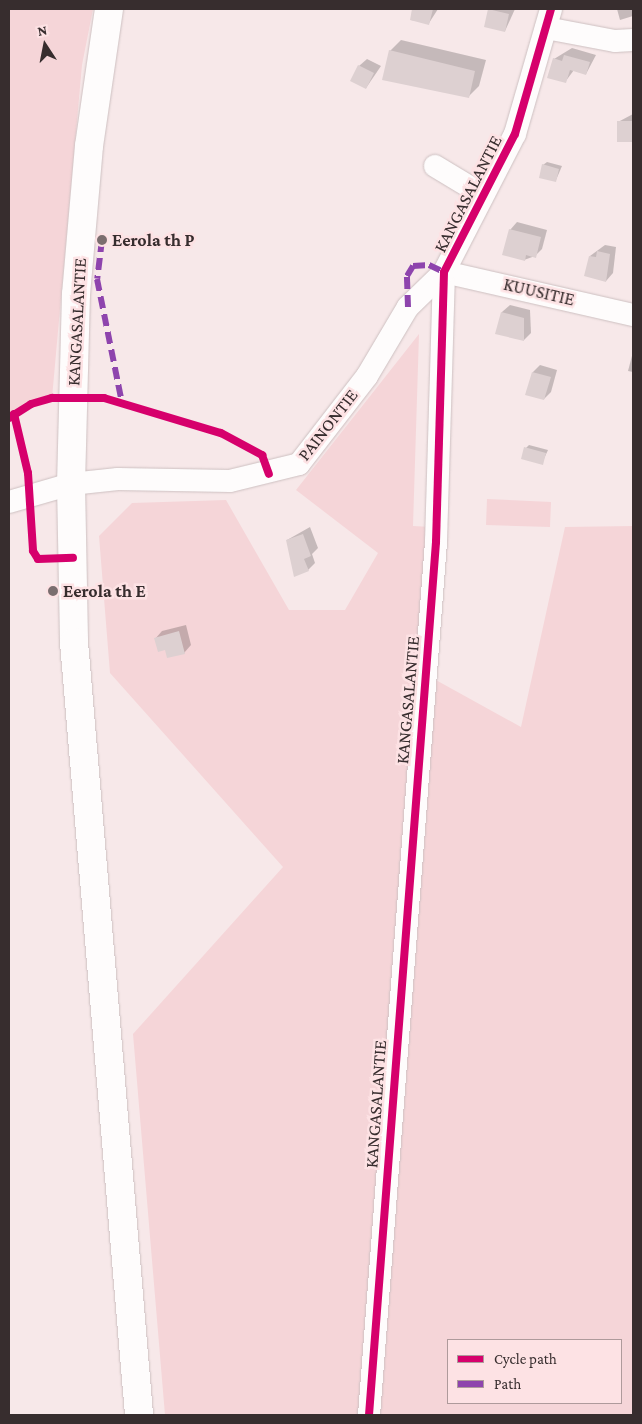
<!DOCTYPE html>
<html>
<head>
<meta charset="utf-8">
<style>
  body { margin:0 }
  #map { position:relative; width:642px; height:1424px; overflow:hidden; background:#f7e8e9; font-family:"Crimson Pro",serif }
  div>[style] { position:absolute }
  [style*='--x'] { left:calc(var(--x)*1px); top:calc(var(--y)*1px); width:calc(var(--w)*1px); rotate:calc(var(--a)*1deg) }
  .green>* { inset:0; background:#f5d5d8 }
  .shadow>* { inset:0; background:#0003 }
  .building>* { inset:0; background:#ddd0d1 }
  .roads { filter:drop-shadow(0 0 1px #cdc0c1) drop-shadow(0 0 1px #cdc0c1) }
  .minor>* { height:22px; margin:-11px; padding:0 11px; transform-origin:11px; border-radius:11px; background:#fefcfc }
  .major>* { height:28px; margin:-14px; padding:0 14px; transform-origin:14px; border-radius:14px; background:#fefcfc }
  .quiet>* { height:6px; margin-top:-3px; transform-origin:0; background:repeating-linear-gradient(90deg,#8e44ad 0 12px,transparent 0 18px) }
  .cycleway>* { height:8px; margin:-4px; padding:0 4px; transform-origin:4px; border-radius:4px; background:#d6006c }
  .dots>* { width:14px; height:14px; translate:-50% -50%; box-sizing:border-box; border:2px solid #fde2e4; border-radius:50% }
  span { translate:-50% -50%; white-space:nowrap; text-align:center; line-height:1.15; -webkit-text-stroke:5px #fde2e4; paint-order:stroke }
  .street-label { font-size:18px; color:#372d2e }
  .poi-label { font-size:18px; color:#372d2e; font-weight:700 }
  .left { translate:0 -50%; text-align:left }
  .frame { position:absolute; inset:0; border:10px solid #372d2e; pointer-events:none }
  .legend { position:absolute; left:447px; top:1339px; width:175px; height:65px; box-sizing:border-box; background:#fde2e4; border:1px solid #ae9a9b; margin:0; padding:6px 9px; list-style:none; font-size:15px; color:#372d2e }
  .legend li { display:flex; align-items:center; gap:10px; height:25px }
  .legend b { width:25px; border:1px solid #ae9a9b }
  .north { position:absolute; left:20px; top:20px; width:50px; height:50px; -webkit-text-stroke:4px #fde2e4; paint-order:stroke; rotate:349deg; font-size:14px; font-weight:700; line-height:20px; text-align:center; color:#372d2e }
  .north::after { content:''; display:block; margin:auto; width:18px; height:22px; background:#372d2e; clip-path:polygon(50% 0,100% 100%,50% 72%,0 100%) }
</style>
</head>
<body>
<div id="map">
  <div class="green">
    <i style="clip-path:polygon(9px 9px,93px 9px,82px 65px,52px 398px,31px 404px,9px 418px)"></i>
    <i style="clip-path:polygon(419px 334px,413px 526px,431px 527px,371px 1415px,165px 1415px,133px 1034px,283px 867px,110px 673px,99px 536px,132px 503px,226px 500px,289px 610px,345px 610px,378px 553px,296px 490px)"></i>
    <i style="clip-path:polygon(487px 499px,551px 502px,550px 527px,486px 525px)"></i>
    <i style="clip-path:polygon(evenodd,633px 526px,633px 1415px,372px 1415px,425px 674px,521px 727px,565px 527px,633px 526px,448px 1340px,621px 1340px,621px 1403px,448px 1403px,448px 1340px)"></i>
  </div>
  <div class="shadow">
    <i style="clip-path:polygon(413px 9px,438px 9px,429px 23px,411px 20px)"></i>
    <i style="clip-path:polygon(490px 9px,515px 9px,505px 31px)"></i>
    <i style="clip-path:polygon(617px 9px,633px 9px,633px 16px,620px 20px)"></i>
    <i style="clip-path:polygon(401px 40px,486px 60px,479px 86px,468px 97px,390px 51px)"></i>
    <i style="clip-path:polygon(572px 48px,596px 55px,586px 74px,574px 70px,565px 82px,554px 59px)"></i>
    <i style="clip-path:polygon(367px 59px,381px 66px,366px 88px,359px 66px)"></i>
    <i style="clip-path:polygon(633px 114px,633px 139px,632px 141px,618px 122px)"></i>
    <i style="clip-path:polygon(547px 162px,562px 166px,556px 180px,543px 165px)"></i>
    <i style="clip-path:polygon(517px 222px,547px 230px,542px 249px,535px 256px,524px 260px,510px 230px)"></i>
    <i style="clip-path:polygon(605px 245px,616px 247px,613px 273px,606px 281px,590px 256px)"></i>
    <i style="clip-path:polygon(510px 305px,530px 310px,531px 333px,524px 340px,497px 333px,502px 312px)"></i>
    <i style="clip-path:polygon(633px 352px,633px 372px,628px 371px)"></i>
    <i style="clip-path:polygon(540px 365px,557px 370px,551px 392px,544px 399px,527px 394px,533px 372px)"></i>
    <i style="clip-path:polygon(529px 445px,548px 450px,542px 463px,526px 448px)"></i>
    <i style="clip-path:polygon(310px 527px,318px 548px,312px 554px,315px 563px,308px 570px,287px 540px)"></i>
    <i style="clip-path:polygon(186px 625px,191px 645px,184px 653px,165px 649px,155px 639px,162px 631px)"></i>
  </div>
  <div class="building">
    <i style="clip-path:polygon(412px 9px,433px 9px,429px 25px,410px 20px)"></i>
    <i style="clip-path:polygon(488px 9px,509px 14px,505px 32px,484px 27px)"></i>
    <i style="clip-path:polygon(389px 50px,475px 71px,469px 98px,382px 80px)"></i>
    <i style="clip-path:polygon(564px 55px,590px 62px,586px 75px,570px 70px,566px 83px,547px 78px,553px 58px,562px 61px)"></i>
    <i style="clip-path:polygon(358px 65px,374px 73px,366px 89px,350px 81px)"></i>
    <i style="clip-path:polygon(617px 121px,632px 121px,632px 142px,617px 142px)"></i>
    <i style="clip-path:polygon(542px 164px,559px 169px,556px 182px,539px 178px)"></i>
    <i style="clip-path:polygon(509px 229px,541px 237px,536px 258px,526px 255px,525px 261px,502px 255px)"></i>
    <i style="clip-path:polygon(597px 251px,610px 254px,606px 282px,584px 276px,589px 256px,596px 257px)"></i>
    <i style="clip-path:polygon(501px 312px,524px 318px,524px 341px,495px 334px)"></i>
    <i style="clip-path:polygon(532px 372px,551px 377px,544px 400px,525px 395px)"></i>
    <i style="clip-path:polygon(524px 447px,546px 453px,543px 465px,521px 459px)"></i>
    <i style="clip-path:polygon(303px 534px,311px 556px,304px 559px,309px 571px,294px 577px,286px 540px)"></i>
    <i style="clip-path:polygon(179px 631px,185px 654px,167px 658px,165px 650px,158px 652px,154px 638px)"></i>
  </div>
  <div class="roads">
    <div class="minor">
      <i style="--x:546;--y:28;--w:70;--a:10.7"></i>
      <i style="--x:615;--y:41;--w:18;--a:-3"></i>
      <i style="--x:435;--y:166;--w:56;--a:31.1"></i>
      <i style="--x:9;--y:502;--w:65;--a:-16.2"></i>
      <i style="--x:71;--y:484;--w:47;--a:-6.1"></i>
      <i style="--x:118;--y:479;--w:112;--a:1"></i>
      <i style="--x:230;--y:481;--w:71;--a:-13.8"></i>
      <i style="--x:299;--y:464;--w:111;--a:-52.3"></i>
      <i style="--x:367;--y:376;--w:80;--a:-59.3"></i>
      <i style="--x:408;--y:307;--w:50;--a:-44.2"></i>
      <i style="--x:444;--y:272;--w:194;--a:12.8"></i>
      <i style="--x:369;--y:1415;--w:876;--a:-85.61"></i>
      <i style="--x:436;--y:542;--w:270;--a:-88.3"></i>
      <i style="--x:444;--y:272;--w:155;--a:-62.8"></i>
      <i style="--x:515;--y:134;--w:130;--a:-73.9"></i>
    </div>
    <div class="major">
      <i style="--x:109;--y:9;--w:138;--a:98.3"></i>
      <i style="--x:89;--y:146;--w:149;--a:95"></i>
      <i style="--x:76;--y:294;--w:190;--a:91.5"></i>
      <i style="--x:71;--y:484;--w:158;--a:88.9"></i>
      <i style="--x:74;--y:642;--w:776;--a:85.19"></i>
    </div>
  </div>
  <div class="quiet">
    <i style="--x:102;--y:240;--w:39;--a:97"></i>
    <i style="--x:97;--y:279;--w:126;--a:78.6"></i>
    <i style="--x:408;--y:307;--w:31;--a:-92"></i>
    <i style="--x:407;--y:276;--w:12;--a:-59"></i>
    <i style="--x:413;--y:266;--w:16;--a:-4"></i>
    <i style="--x:429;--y:265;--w:17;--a:25"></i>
  </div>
  <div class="cycleway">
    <i style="--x:14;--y:414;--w:61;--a:76.7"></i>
    <i style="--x:28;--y:473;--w:78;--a:86.3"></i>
    <i style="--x:33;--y:551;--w:9;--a:58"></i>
    <i style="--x:38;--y:559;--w:35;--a:-2"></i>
    <i style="--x:9;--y:418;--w:26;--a:-32"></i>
    <i style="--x:31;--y:404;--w:22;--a:-16"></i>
    <i style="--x:52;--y:398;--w:52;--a:0"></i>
    <i style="--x:104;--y:398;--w:122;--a:16.7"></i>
    <i style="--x:221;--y:433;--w:47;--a:28.2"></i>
    <i style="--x:262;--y:455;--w:20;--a:70"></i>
    <i style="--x:369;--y:1415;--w:876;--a:-85.61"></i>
    <i style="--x:436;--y:542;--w:270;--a:-88.3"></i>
    <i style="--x:444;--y:272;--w:155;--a:-62.8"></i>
    <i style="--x:515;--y:134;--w:130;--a:-73.9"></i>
  </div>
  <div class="dots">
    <i style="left:102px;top:240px;background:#7a6e6f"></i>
    <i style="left:53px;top:591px;background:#7a6e6f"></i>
  </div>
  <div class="street-label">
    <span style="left:468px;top:194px;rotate:-63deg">KANGASALANTIE</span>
    <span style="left:539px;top:292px;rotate:13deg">KUUSITIE</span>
    <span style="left:77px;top:322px;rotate:-87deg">KANGASALANTIE</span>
    <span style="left:328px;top:425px;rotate:-52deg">PAINONTIE</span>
    <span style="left:408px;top:700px;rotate:-85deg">KANGASALANTIE</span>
    <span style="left:376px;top:1104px;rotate:-86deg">KANGASALANTIE</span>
  </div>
  <div class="poi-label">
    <span class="left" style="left:112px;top:240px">Eerola th P</span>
    <span class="left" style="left:63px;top:591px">Eerola th E</span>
  </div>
  <div class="frame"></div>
  <ul class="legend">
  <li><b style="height:6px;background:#d6006c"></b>Cycle path</li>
  <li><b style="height:6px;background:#8e44ad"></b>Path</li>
  </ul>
  <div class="north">N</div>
</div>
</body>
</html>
